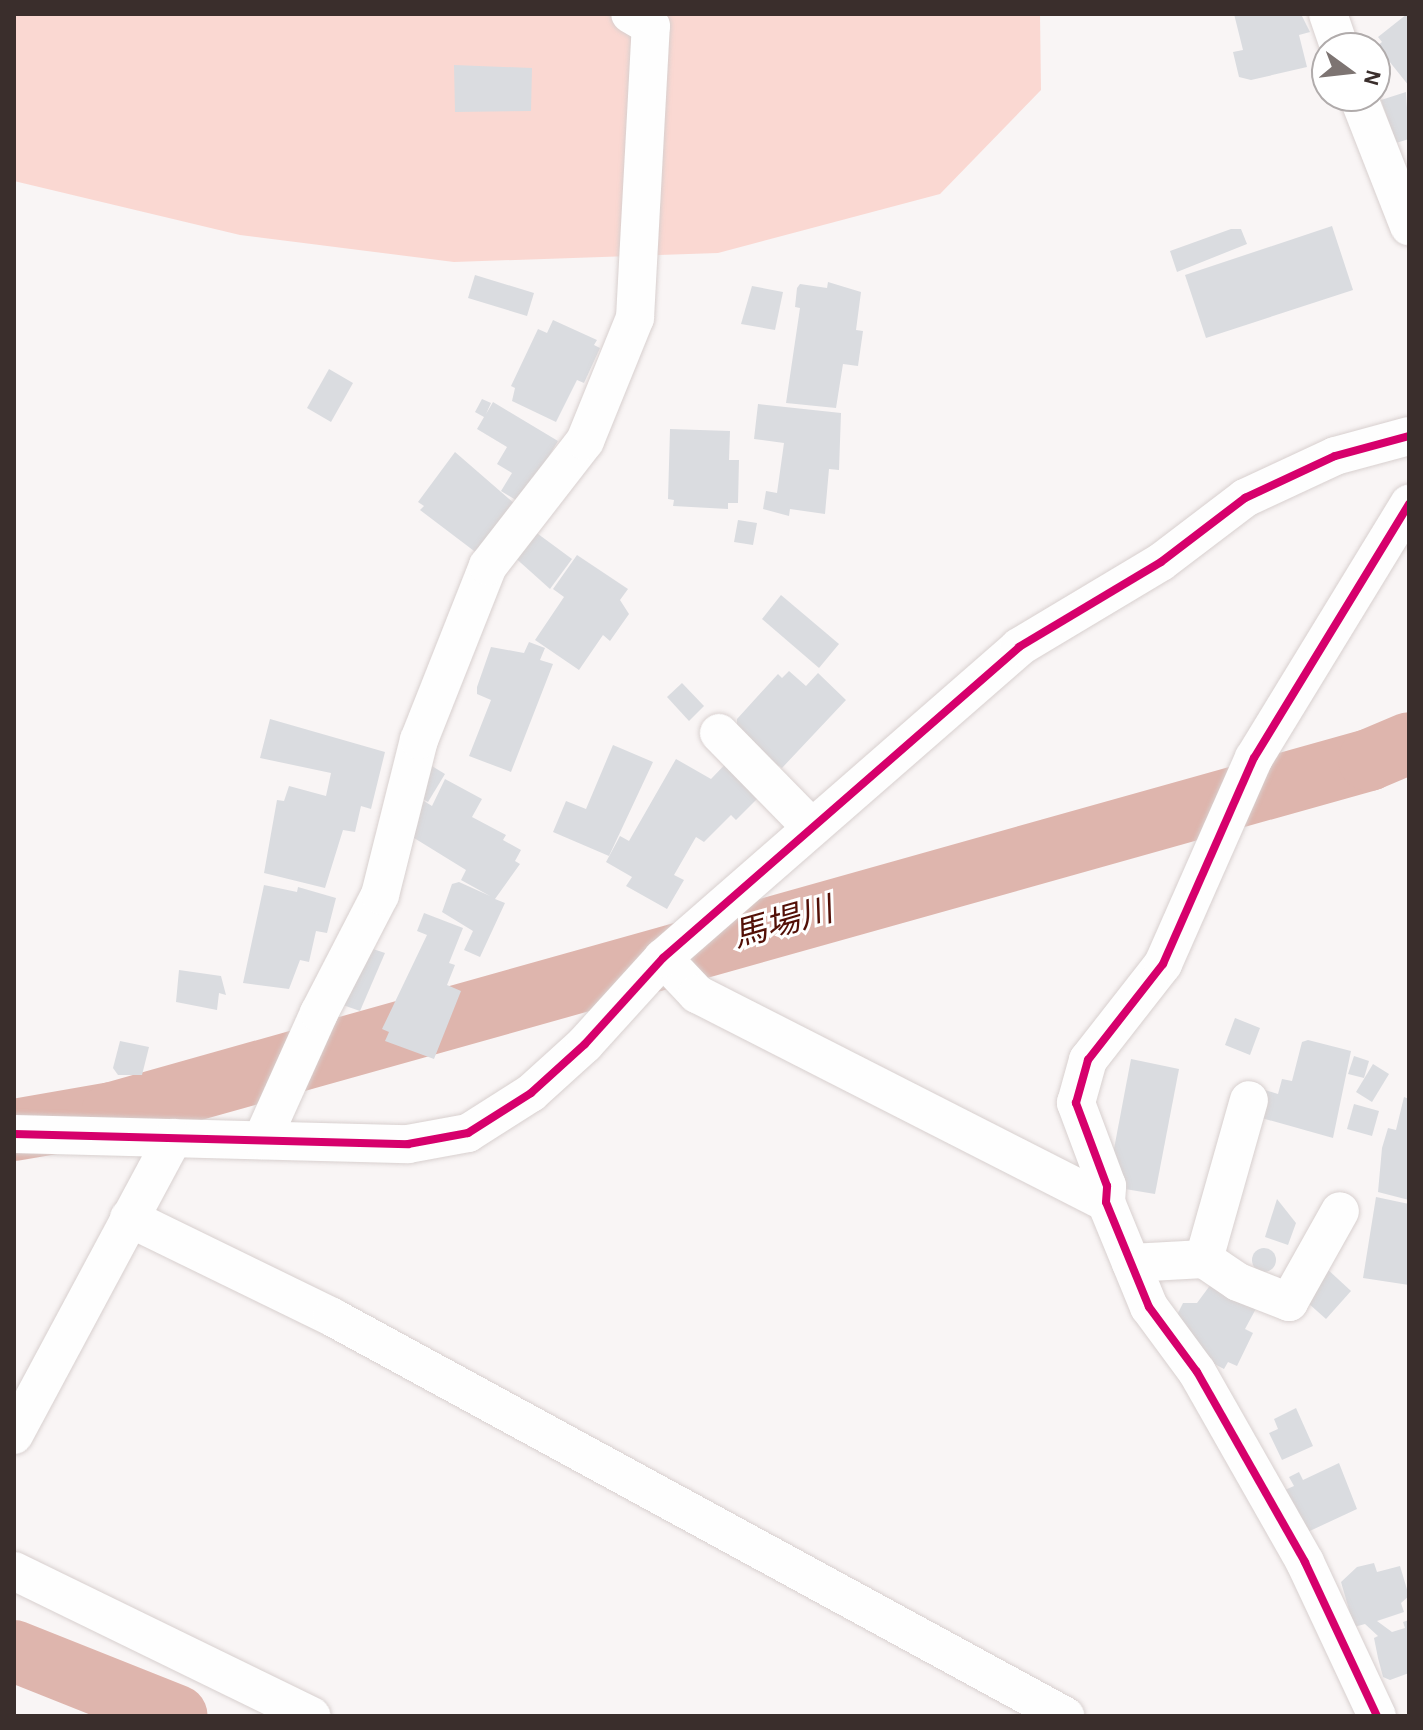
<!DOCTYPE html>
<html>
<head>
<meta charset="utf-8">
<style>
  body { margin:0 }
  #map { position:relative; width:1423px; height:1730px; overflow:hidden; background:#f9f5f5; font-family:"Alegreya Sans","Noto Sans JP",sans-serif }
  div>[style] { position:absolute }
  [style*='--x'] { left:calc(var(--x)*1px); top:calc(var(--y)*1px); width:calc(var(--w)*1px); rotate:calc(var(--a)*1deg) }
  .green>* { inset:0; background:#fad8d2 }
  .river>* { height:62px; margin:-31px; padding:0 31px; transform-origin:31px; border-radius:31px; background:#deb5ad }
  .building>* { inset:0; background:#dadce0 }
  .round { border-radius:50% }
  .roads { filter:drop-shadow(0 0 2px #d8d0cf) drop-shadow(0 0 2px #d8d0cf) }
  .minor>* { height:38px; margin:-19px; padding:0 19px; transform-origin:19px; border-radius:19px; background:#fefefe }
  .cycleway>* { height:8px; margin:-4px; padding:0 4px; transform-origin:4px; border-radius:4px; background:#d6006c }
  span { translate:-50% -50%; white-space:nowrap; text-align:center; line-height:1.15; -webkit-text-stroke:6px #fff; paint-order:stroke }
  .water-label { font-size:34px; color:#531007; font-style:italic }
  .frame { position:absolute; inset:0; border:16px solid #3a2e2c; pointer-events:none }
  .north { position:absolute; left:1311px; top:32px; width:80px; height:80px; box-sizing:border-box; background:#fff; border:2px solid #b0abab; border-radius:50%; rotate:105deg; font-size:22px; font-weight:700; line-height:32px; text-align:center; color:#3a2e2c }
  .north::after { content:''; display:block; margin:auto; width:28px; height:36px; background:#7d7472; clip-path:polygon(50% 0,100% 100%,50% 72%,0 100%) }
</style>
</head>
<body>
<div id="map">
  <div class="green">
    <i style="clip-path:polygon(14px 14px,1040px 14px,1041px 90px,940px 194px,718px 253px,454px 262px,240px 235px,14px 181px)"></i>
  </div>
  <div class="river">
    <i style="--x:14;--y:1130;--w:99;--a:-9.8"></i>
    <i style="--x:112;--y:1113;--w:1306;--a:-15.69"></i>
    <i style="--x:1369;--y:760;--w:43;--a:-23"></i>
    <i style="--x:14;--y:1651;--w:175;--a:21.7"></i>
  </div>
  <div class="building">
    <i style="clip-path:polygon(1234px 14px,1301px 14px,1310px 32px,1299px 35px,1307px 67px,1251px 80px,1239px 77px,1233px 52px,1243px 50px)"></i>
    <i style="clip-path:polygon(1407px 14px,1409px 17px,1409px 86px,1377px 46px,1382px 42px,1378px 37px)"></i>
    <i style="clip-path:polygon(454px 65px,532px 68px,531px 111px,455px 112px)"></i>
    <i style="clip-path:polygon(1406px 92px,1409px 139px,1396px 143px,1381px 100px)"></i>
    <i style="clip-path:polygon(1332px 226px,1353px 290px,1206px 338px,1185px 275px)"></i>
    <i style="clip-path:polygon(1231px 229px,1241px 229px,1247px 244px,1177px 272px,1170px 251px)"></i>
    <i style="clip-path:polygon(475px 275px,534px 293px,527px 316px,468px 298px)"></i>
    <i style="clip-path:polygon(828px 282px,861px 292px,856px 330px,863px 331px,858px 366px,843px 364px,836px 408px,786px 403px,800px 308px,795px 307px,797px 288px,800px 284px,827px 288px)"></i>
    <i style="clip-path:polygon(752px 286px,783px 292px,775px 330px,741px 324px)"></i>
    <i style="clip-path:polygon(553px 320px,597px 340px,594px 345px,600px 348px,584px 383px,577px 380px,556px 422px,512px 401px,515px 388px,511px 386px,538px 329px,547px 333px)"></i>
    <i style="clip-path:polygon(329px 369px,353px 383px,331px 422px,307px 408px)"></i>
    <i style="clip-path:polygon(482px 399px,491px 403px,486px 414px,493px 402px,558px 441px,521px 503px,501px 491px,512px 473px,497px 464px,507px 447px,477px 429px,484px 417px,475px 412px)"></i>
    <i style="clip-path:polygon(758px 404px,841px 413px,839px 470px,829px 469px,825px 514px,790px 509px,789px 516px,763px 509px,766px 491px,777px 493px,784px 443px,754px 439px)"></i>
    <i style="clip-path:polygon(670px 429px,730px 431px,729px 460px,739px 460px,738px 503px,728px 503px,728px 509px,673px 506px,674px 500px,668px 499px)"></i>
    <i style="clip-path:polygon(455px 452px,515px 504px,482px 557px,420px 510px,424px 506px,418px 502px)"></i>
    <i style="clip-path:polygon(738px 520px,757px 523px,753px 545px,734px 542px)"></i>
    <i style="clip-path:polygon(530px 528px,572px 559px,550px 589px,511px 554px)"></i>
    <i style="clip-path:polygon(577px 555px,628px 589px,620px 600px,629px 614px,610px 641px,603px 635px,579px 670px,535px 640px,564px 597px,553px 589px)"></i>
    <i style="clip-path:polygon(781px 595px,839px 644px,819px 668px,762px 619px)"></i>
    <i style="clip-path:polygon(529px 642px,545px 648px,540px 660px,553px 664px,511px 772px,469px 756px,491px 700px,477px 694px,477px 687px,491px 647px,524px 653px)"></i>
    <i style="clip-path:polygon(789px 671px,806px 686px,818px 673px,846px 700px,782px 768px,764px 756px,737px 726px,737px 719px,778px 674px,782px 678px)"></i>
    <i style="clip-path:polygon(682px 683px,704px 706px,689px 721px,667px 697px)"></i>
    <i style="clip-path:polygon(270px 719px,385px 752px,371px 809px,361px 806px,355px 832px,343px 830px,325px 888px,264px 873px,277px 800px,284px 801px,289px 786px,326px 796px,331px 773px,260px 758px)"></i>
    <i style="clip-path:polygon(613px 745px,653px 762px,609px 856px,553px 832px,566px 801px,586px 809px)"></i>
    <i style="clip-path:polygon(736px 753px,770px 786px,736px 820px,731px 815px,704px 842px,696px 837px,674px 875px,684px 880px,667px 909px,626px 886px,632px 877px,606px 862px,620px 836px,629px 841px,676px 759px,711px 779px)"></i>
    <i style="clip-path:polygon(427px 763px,445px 774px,428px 802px,411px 792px)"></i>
    <i style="clip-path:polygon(445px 779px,482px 799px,472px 817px,506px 835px,503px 840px,521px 850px,515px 861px,520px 864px,495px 899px,505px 903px,480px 957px,464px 950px,473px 931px,442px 912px,452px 884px,459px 882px,490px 896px,461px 880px,466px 870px,406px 833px,424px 801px,432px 806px)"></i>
    <i style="clip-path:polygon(264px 885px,297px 892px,298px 887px,336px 898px,327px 933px,316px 931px,309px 962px,300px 960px,289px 989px,243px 983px)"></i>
    <i style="clip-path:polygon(424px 913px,463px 928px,449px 963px,455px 965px,447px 985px,461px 991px,434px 1059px,385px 1041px,389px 1032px,382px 1029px,427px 935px,417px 931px)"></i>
    <i style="clip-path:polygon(352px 942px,385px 953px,360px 1011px,340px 1004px)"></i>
    <i style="clip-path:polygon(179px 970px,221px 976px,226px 995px,219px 993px,217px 1010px,176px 1002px)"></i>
    <i style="clip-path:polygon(1235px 1018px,1260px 1028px,1250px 1055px,1225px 1045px)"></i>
    <i style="clip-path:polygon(1308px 1040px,1351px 1051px,1333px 1138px,1258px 1117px,1265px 1090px,1278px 1094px,1282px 1079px,1292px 1081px,1302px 1042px)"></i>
    <i style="clip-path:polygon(120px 1041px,149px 1047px,142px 1075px,118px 1075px,113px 1068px)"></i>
    <i style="clip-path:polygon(1354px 1056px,1369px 1061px,1364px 1078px,1348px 1074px)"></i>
    <i style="clip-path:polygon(1131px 1059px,1179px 1069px,1155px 1194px,1107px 1186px)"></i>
    <i style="clip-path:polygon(1373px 1064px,1389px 1074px,1372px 1102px,1356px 1092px)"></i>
    <i style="clip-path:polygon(1404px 1097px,1409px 1099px,1409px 1200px,1378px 1192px,1382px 1148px,1388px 1128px,1396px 1130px)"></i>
    <i style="clip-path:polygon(1354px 1104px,1379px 1111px,1372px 1136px,1347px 1129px)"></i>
    <i style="clip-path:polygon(1376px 1197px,1409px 1204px,1409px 1285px,1363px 1278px)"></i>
    <i style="clip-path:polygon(1277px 1199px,1296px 1223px,1288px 1245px,1265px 1237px)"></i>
    <i class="round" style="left:1252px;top:1248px;width:24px;height:24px"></i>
    <i style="clip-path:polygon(1325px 1267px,1351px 1291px,1326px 1319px,1299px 1295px)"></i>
    <i style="clip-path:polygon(1214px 1280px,1259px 1303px,1245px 1329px,1253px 1333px,1237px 1366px,1228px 1362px,1224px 1369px,1180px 1346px,1174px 1321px,1183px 1303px,1197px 1303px)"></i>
    <i style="clip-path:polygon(1296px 1408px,1313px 1446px,1282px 1460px,1269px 1433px,1278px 1429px,1274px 1419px)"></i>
    <i style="clip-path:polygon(1339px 1463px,1357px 1509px,1299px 1536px,1278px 1493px,1294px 1486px,1289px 1477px,1299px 1472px,1303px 1480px)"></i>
    <i style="clip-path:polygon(1374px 1563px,1377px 1572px,1400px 1566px,1409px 1596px,1401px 1603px,1404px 1612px,1377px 1621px,1392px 1632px,1405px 1628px,1403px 1622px,1409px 1620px,1409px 1673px,1390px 1680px,1383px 1677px,1378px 1658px,1374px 1638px,1378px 1636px,1365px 1624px,1354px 1627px,1341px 1582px,1357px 1567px)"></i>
  </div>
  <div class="roads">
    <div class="minor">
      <i style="--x:1328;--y:14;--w:36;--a:71"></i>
      <i style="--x:1358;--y:96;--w:140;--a:68.6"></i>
      <i style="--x:719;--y:733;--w:132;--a:45.6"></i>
      <i style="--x:663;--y:958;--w:50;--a:46.6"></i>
      <i style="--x:697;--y:994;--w:459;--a:27"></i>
      <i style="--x:14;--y:1134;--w:394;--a:1.5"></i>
      <i style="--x:408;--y:1144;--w:61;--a:-10.4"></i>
      <i style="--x:468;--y:1133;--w:75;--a:-32.4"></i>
      <i style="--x:531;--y:1093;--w:73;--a:-42.2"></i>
      <i style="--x:585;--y:1044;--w:116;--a:-47.8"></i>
      <i style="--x:663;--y:958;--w:473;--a:-41.1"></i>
      <i style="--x:1019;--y:647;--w:165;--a:-30.9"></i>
      <i style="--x:1161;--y:562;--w:106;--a:-37.3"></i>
      <i style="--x:1245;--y:498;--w:99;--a:-25"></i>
      <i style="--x:1335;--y:456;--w:77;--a:-15.1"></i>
      <i style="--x:262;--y:1140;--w:139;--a:-65.8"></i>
      <i style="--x:319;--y:1013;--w:133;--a:-62.7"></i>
      <i style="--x:380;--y:895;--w:160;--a:-75.9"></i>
      <i style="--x:419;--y:740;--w:187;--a:-68.4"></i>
      <i style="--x:488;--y:566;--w:158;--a:-52.2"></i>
      <i style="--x:585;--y:441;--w:133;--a:-67.9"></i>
      <i style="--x:635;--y:318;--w:292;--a:-86.9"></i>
      <i style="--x:651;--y:26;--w:24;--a:-150"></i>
      <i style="--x:129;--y:1218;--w:226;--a:26"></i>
      <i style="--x:332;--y:1317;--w:835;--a:28.56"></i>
      <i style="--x:1204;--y:1259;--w:41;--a:34.1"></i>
      <i style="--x:1238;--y:1282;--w:55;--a:21.4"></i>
      <i style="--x:1289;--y:1302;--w:104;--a:-60.7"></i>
      <i style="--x:1131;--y:1263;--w:73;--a:-3.1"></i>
      <i style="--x:1204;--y:1259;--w:165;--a:-74.2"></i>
      <i style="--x:14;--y:1435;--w:337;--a:-61.8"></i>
      <i style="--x:14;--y:1571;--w:331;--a:26"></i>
      <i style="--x:1377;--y:1716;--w:170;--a:-115.1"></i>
      <i style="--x:1305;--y:1562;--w:219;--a:-119.6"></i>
      <i style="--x:1197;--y:1372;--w:81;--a:-126.4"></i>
      <i style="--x:1149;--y:1307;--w:113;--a:-112.3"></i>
      <i style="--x:1106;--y:1202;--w:16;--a:-86"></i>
      <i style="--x:1107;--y:1186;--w:89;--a:-110.5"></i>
      <i style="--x:1076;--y:1103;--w:45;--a:-74.4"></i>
      <i style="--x:1088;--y:1060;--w:122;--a:-52"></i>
      <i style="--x:1163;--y:964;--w:225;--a:-66.2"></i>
      <i style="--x:1254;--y:758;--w:298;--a:-58.6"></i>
    </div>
  </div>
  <div class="cycleway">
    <i style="--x:14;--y:1134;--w:394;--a:1.5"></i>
    <i style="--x:408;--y:1144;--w:61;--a:-10.4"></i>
    <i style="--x:468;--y:1133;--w:75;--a:-32.4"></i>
    <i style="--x:531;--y:1093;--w:73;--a:-42.2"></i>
    <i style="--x:585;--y:1044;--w:116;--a:-47.8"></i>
    <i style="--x:663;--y:958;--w:473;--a:-41.1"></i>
    <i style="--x:1019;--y:647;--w:165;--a:-30.9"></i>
    <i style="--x:1161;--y:562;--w:106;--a:-37.3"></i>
    <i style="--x:1245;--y:498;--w:99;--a:-25"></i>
    <i style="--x:1335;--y:456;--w:77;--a:-15.1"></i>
    <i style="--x:1377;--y:1716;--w:170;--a:-115.1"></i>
    <i style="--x:1305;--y:1562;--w:219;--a:-119.6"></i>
    <i style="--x:1197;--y:1372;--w:81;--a:-126.4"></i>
    <i style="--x:1149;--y:1307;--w:113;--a:-112.3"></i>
    <i style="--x:1106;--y:1202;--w:16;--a:-86"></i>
    <i style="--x:1107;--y:1186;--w:89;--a:-110.5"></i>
    <i style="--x:1076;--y:1103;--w:45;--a:-74.4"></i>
    <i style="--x:1088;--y:1060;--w:122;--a:-52"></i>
    <i style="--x:1163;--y:964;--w:225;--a:-66.2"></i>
    <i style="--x:1254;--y:758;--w:298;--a:-58.6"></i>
  </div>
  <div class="water-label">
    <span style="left:783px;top:924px;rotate:-16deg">馬場川</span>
  </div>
  <div class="frame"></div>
  <div class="north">N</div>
</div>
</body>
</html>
